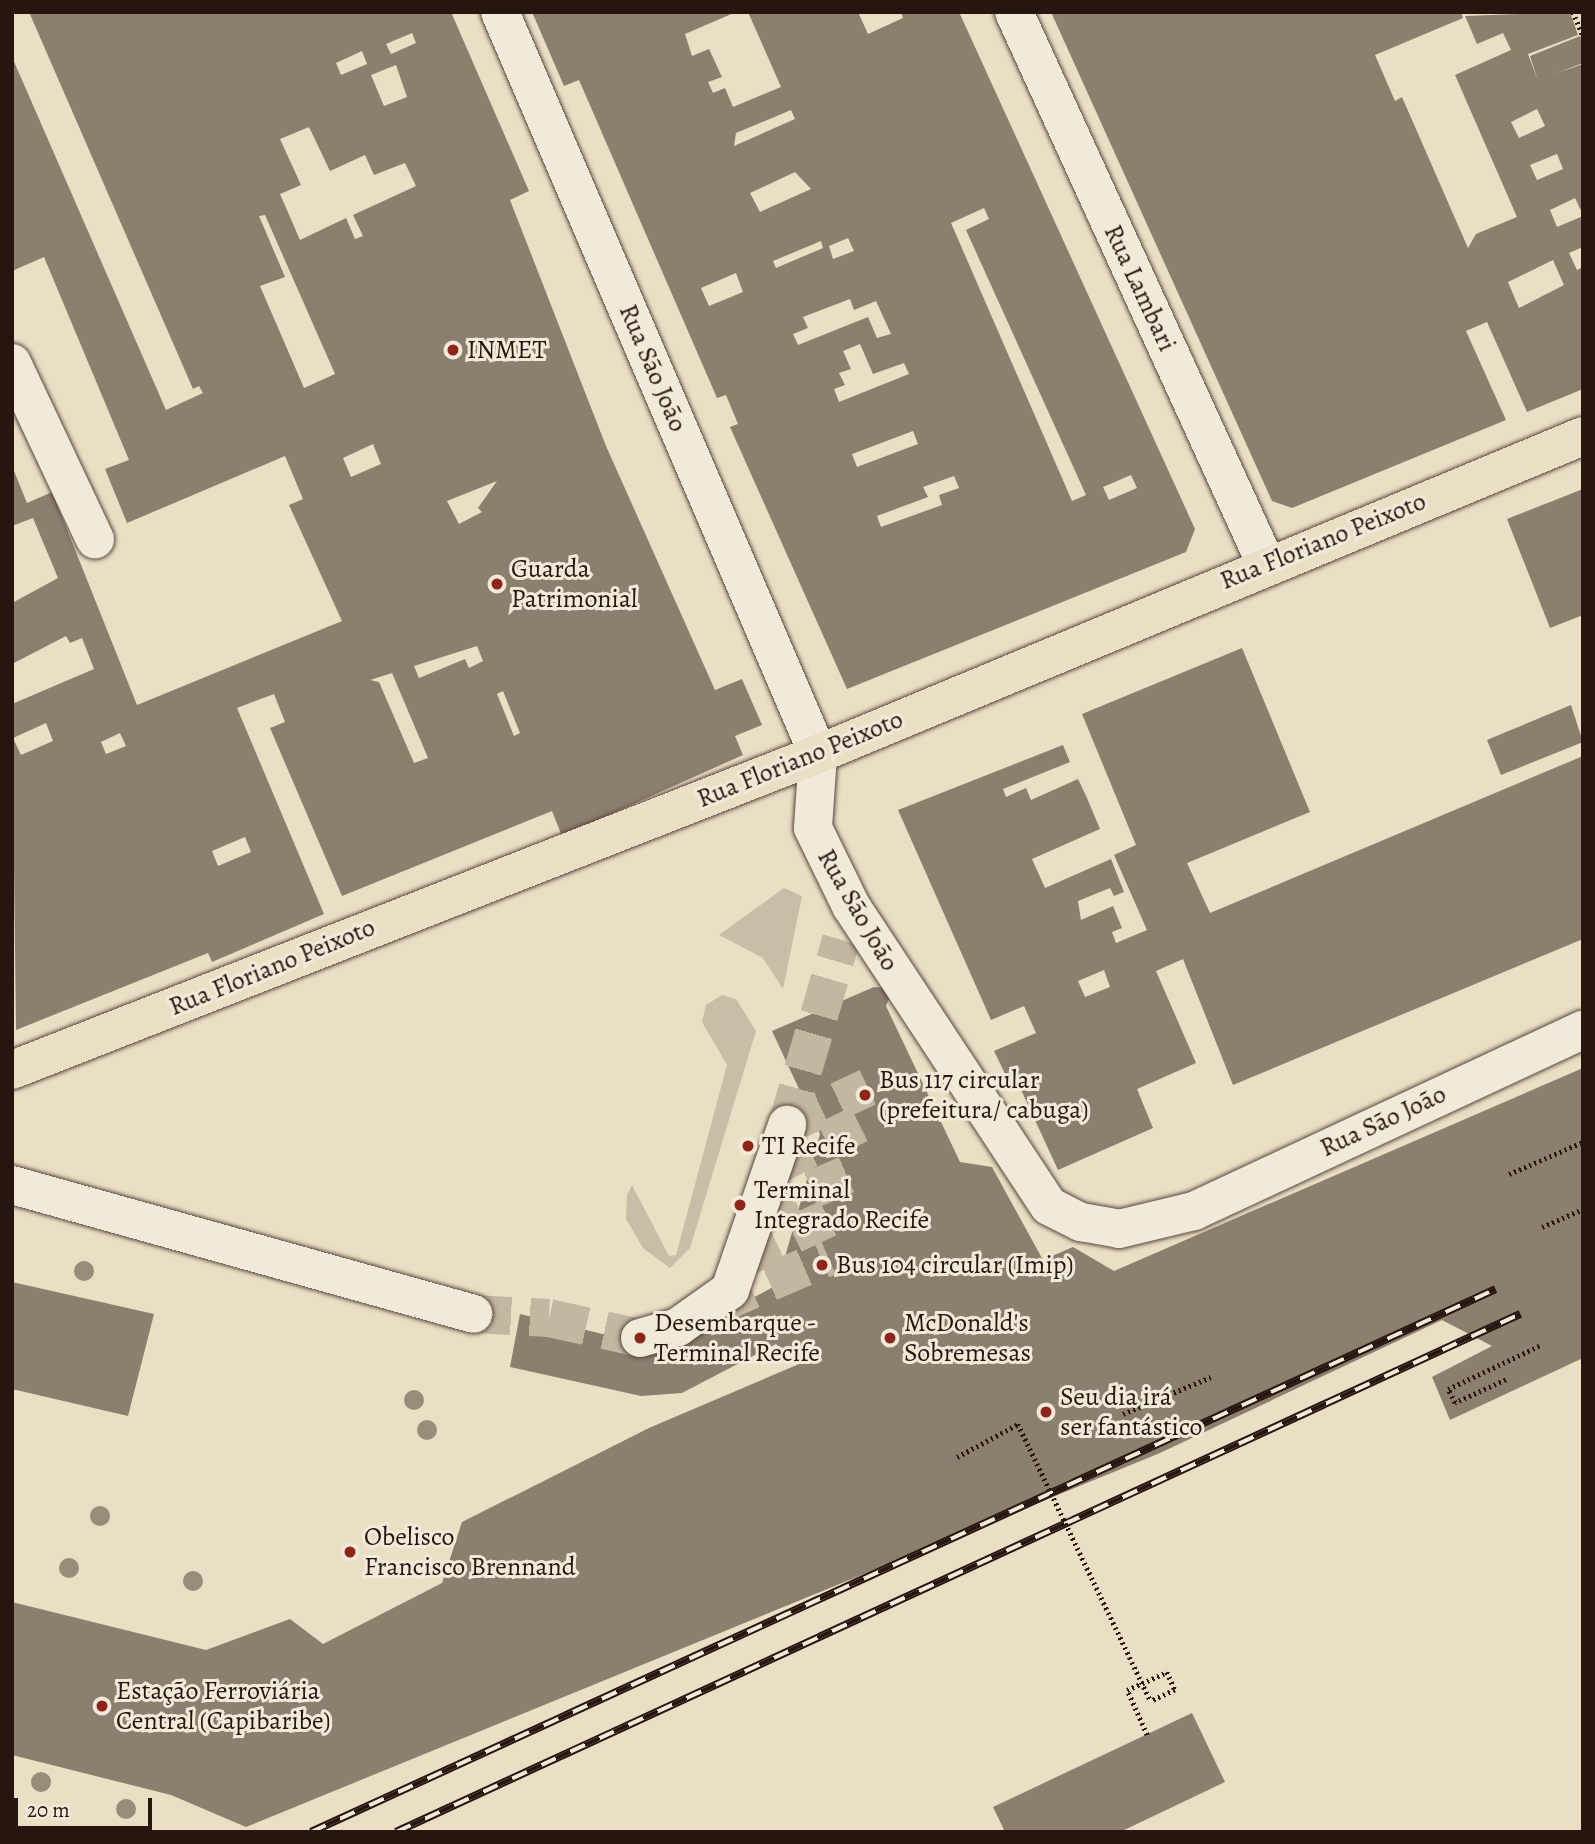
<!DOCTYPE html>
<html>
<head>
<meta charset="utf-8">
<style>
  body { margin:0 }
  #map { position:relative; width:1595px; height:1844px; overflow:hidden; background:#e9dfc5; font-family:Alegreya,serif }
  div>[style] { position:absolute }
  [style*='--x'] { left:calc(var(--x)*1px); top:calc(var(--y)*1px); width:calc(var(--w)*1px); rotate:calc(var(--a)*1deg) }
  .green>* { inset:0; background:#c8bda6 }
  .building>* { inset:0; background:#8b7f6e }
  .minor-tunnel>* { height:38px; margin-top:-19px; transform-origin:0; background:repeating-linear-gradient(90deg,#c2b7a1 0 38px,transparent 0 57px) }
  .path>* { height:4.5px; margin-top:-2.25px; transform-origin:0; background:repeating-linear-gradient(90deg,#251610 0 2px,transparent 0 5.5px) }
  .roads { filter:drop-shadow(0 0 2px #56483d) drop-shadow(0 0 2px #56483d) }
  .minor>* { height:38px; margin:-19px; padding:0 19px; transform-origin:19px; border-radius:19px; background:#f1ead9 }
  .major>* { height:38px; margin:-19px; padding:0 19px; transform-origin:19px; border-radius:19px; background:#e9dfc5 }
  .rail>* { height:8px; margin-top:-4px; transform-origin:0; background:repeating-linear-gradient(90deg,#f1ead9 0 16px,#251610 0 32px); box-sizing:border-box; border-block:2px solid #251610 }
  .path-bridge>* { height:4.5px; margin-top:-2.25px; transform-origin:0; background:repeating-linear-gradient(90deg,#251610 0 2px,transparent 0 5.5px) }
  .trees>* { width:20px; height:20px; margin:-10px; border-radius:50%; background:#988c7a }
  .dots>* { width:19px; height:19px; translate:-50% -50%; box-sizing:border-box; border:4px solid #f1ead9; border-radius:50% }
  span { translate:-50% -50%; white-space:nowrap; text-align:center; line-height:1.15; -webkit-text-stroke:6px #f1ead9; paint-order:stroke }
  .street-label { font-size:26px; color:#251610 }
  .poi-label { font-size:26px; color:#251610 }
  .left { translate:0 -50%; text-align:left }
  .frame { position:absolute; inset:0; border:14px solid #251610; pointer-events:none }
  .scale { position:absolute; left:14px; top:1798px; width:138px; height:32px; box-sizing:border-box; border:4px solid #251610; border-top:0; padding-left:9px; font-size:21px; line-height:24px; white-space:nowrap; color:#251610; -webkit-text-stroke:5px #f1ead9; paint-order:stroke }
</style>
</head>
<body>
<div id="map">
  <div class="green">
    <i style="clip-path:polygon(784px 888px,802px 896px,783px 989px,763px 958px,719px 935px)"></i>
    <i style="clip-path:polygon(722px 995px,736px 999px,756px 1031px,690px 1248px,670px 1268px,643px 1248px,626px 1219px,627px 1195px,632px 1185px,669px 1256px,676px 1255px,727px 1065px,702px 1022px,706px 1005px)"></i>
  </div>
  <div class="building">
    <i style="clip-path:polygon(evenodd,29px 12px,451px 12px,529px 191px,510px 200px,606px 446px,715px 690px,742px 679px,762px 725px,735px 736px,743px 755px,562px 836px,552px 811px,342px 896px,270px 728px,285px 722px,274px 694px,237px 708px,324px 914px,212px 962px,208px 953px,16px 1030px,12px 704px,94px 669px,82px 638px,70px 643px,66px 636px,12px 664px,12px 603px,58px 578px,33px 518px,12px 526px,12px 466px,27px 503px,52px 492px,137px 705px,342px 621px,289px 505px,303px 499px,285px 456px,127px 523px,105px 469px,129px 460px,44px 257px,12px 271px,12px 57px,166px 410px,203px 393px,199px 386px,193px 389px,29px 12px,412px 33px,416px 43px,391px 54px,386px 44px,412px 33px,29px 12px,362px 51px,367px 64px,341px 75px,336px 63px,362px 51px,29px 12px,396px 65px,407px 97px,384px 106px,371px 75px,396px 65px,29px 12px,309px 127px,330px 171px,365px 155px,374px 175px,405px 163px,416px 186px,353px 215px,363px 236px,355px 239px,346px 218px,300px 240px,280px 194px,301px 185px,280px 139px,309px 127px,29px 12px,265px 215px,335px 374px,304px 388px,260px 286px,285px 277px,259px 216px,265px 215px,29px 12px,373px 444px,381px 464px,351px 477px,343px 458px,373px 444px,29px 12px,497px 481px,478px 508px,482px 512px,459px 524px,447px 501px,497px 481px,29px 12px,477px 646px,483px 661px,469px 668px,465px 659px,419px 678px,414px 666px,477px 646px,29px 12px,392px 673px,428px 758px,414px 763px,379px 682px,370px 680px,392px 673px,29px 12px,503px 691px,520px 733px,514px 736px,497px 694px,503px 691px,29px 12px,46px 723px,53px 741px,21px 755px,13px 738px,46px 723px,29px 12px,120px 733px,126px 746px,106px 754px,101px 742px,120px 733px,29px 12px,245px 837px,251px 852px,218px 866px,212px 851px,245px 837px)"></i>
    <i style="clip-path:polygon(evenodd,532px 12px,736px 12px,685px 34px,692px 56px,709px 49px,722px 77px,708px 82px,713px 93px,725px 88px,733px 107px,781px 87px,748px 12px,858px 12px,868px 34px,903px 18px,901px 12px,959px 12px,1195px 529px,1186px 552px,847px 689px,730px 427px,738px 424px,726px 395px,717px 398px,579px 80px,564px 86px,532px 12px,791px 110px,795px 119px,734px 146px,736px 133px,791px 110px,532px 12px,795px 172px,811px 189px,760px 212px,750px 193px,795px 172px,532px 12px,984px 208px,989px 219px,966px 230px,1086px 495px,1072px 501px,951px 223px,984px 208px,532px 12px,848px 238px,854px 251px,833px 259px,829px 246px,848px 238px,532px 12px,821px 241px,823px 248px,776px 268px,773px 261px,821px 241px,532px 12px,736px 273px,743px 292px,709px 306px,701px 288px,736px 273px,532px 12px,850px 299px,854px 310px,876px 301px,891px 334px,877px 338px,868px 317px,798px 345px,793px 334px,808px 328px,803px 317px,850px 299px,532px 12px,860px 344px,873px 374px,904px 363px,909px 374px,839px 402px,834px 389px,845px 385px,839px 373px,851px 369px,843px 351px,860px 344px,532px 12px,913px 431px,918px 444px,857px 467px,852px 454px,913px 431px,532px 12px,1131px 475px,1137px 488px,1109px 500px,1103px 487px,1131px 475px,532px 12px,954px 476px,959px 488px,939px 495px,942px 505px,881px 527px,877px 516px,928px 497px,923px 487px,954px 476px)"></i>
    <i style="clip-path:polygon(evenodd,1051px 12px,1461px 12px,1463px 18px,1375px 55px,1395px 101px,1402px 97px,1468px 248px,1476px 234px,1517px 217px,1455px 75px,1511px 50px,1503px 33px,1477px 44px,1465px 16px,1570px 12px,1578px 35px,1528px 54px,1538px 81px,1530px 56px,1580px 36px,1583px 43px,1583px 63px,1554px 74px,1583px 64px,1583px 215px,1575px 198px,1550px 210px,1557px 227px,1583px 216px,1583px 247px,1569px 253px,1577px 270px,1583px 267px,1583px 389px,1527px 412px,1487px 322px,1466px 331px,1506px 420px,1292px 508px,1272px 501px,1051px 12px,1537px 109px,1545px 126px,1519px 138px,1511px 122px,1537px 109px,1051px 12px,1557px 154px,1563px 169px,1537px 180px,1530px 165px,1557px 154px,1051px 12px,1553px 260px,1564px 285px,1519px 308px,1508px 282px,1553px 260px)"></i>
    <i style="clip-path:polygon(1583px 489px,1583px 615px,1550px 628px,1507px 519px)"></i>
    <i style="clip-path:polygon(evenodd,1242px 648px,1310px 812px,1187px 863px,1210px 913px,1583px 756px,1583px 939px,1233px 1085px,1183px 959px,1156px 971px,1196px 1063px,1137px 1089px,1153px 1128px,1058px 1170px,1016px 1079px,1009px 1082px,994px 1051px,1036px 1033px,1024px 1006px,991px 1020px,898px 810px,1063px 745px,1070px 762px,1003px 789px,1006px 797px,1026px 788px,1031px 800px,1078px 779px,1087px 798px,1100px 829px,1032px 859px,1045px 888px,1111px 859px,1124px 892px,1114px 896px,1110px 888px,1078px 901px,1081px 920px,1113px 906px,1122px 928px,1112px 932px,1116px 943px,1147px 930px,1114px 855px,1136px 845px,1082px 714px,1242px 648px,1104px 970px,1110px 987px,1085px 997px,1078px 981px,1104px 970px)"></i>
    <i style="clip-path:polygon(1571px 705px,1583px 742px,1501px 775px,1487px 740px)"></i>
    <i style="clip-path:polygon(874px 987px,893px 989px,886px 1006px,960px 1162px,992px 1167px,1043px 1260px,1073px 1247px,1114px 1271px,1583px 1068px,1583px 1358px,1450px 1420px,1432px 1377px,1492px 1346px,1442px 1320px,1160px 1453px,246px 1827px,171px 1795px,12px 1755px,12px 1602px,206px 1650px,290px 1619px,323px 1644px,442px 1583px,462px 1522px,649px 1428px,799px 1364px,776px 1344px,682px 1393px,641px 1396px,510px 1367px,520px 1314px,660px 1348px,777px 1285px,820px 1134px,772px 1031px)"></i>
    <i style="clip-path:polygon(12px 1282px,154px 1314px,128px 1416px,12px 1389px)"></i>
    <i style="clip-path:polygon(1192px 1713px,1225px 1782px,1120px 1832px,1005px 1832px,993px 1807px)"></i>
  </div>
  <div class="minor-tunnel">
    <i style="--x:787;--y:1125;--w:193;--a:-73.7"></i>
    <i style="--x:787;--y:1125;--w:89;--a:-25.1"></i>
    <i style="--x:775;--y:1166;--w:94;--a:-26.6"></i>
    <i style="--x:759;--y:1212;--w:97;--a:-23.1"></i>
    <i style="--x:742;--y:1259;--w:107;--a:-25.4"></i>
    <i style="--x:717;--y:1305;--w:121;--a:-23.4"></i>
    <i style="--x:473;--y:1314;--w:76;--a:3"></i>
    <i style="--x:549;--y:1318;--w:93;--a:12.4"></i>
  </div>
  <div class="path">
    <i style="--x:1573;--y:12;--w:26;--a:67"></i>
    <i style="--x:1509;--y:1174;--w:81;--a:-23.4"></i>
    <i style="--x:1542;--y:1227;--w:45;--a:-23.7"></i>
    <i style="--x:1506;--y:1380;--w:56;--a:155.7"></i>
    <i style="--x:1455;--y:1403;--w:16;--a:-117"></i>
    <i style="--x:1448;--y:1389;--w:101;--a:-25.3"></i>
    <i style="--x:1123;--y:1414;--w:95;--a:-22.8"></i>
    <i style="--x:957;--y:1457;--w:69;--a:-28.4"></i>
    <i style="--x:1147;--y:1735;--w:49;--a:-114"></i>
    <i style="--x:1127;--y:1690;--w:44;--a:-24.2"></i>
    <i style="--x:1167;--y:1672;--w:20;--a:66"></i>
    <i style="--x:1175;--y:1690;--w:26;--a:155"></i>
  </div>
  <div class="roads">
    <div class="minor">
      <i style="--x:500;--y:12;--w:807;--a:66.8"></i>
      <i style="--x:818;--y:754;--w:74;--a:93.9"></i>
      <i style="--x:813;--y:828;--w:87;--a:64"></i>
      <i style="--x:851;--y:906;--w:359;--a:56.6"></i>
      <i style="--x:1049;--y:1206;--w:36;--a:27"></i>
      <i style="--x:1081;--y:1222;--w:39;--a:10"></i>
      <i style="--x:1119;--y:1229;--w:77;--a:-13.5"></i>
      <i style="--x:1194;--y:1211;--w:429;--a:-25"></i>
      <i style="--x:1014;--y:12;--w:607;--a:65.46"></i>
      <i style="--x:12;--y:363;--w:195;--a:64.8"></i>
      <i style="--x:12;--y:1185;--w:479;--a:15.6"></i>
      <i style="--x:640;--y:1338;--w:40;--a:-16"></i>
      <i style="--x:678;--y:1327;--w:64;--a:-35.4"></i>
      <i style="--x:730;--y:1290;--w:175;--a:-70.9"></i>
    </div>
    <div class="major">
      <i style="--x:12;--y:1070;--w:866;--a:-21.41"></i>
      <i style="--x:818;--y:754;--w:828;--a:-22.57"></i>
    </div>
  </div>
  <div class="rail">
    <i style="--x:311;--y:1832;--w:1303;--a:-24.62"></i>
    <i style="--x:396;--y:1832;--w:1238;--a:-24.74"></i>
  </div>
  <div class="path-bridge">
    <i style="--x:1018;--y:1424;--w:307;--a:64.4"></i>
  </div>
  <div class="trees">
    <i style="left:84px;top:1271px"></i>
    <i style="left:414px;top:1400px"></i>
    <i style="left:427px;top:1430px"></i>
    <i style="left:100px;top:1516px"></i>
    <i style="left:69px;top:1568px"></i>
    <i style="left:193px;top:1581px"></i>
    <i style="left:41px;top:1782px"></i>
    <i style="left:126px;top:1809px"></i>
  </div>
  <div class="dots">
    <i style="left:453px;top:350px;background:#8f2418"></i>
    <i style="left:497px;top:584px;background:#8f2418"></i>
    <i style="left:865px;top:1095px;background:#8f2418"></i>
    <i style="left:748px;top:1146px;background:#8f2418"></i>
    <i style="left:740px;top:1205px;background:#8f2418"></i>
    <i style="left:822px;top:1265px;background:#8f2418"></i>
    <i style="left:640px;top:1338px;background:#8f2418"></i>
    <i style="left:890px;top:1338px;background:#8f2418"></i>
    <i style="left:1046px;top:1412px;background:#8f2418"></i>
    <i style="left:350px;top:1552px;background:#8f2418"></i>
    <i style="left:102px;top:1706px;background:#8f2418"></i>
  </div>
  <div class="street-label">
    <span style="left:1140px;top:288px;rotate:65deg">Rua Lambari</span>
    <span style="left:653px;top:368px;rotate:67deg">Rua São João</span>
    <span style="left:1323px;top:541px;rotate:-22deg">Rua Floriano Peixoto</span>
    <span style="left:800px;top:759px;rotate:-22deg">Rua Floriano Peixoto</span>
    <span style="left:858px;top:910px;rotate:60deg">Rua São João</span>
    <span style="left:272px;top:967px;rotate:-22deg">Rua Floriano Peixoto</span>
    <span style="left:1383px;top:1121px;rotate:-25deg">Rua São João</span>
  </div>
  <div class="poi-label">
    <span class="left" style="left:467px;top:350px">INMET</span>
    <span class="left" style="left:511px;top:584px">Guarda<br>Patrimonial</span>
    <span class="left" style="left:879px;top:1095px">Bus 117 circular<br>(prefeitura/ cabuga)</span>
    <span class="left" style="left:762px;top:1146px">TI Recife</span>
    <span class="left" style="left:754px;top:1205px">Terminal<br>Integrado Recife</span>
    <span class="left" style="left:836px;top:1265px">Bus 104 circular (Imip)</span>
    <span class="left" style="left:654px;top:1338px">Desembarque -<br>Terminal Recife</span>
    <span class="left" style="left:904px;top:1338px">McDonald's<br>Sobremesas</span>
    <span class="left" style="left:1060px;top:1412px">Seu dia irá<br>ser fantástico</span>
    <span class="left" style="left:364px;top:1552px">Obelisco<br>Francisco Brennand</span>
    <span class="left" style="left:116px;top:1706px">Estação Ferroviária<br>Central (Capibaribe)</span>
  </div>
  <div class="frame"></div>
  <div class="scale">20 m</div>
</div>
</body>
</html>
